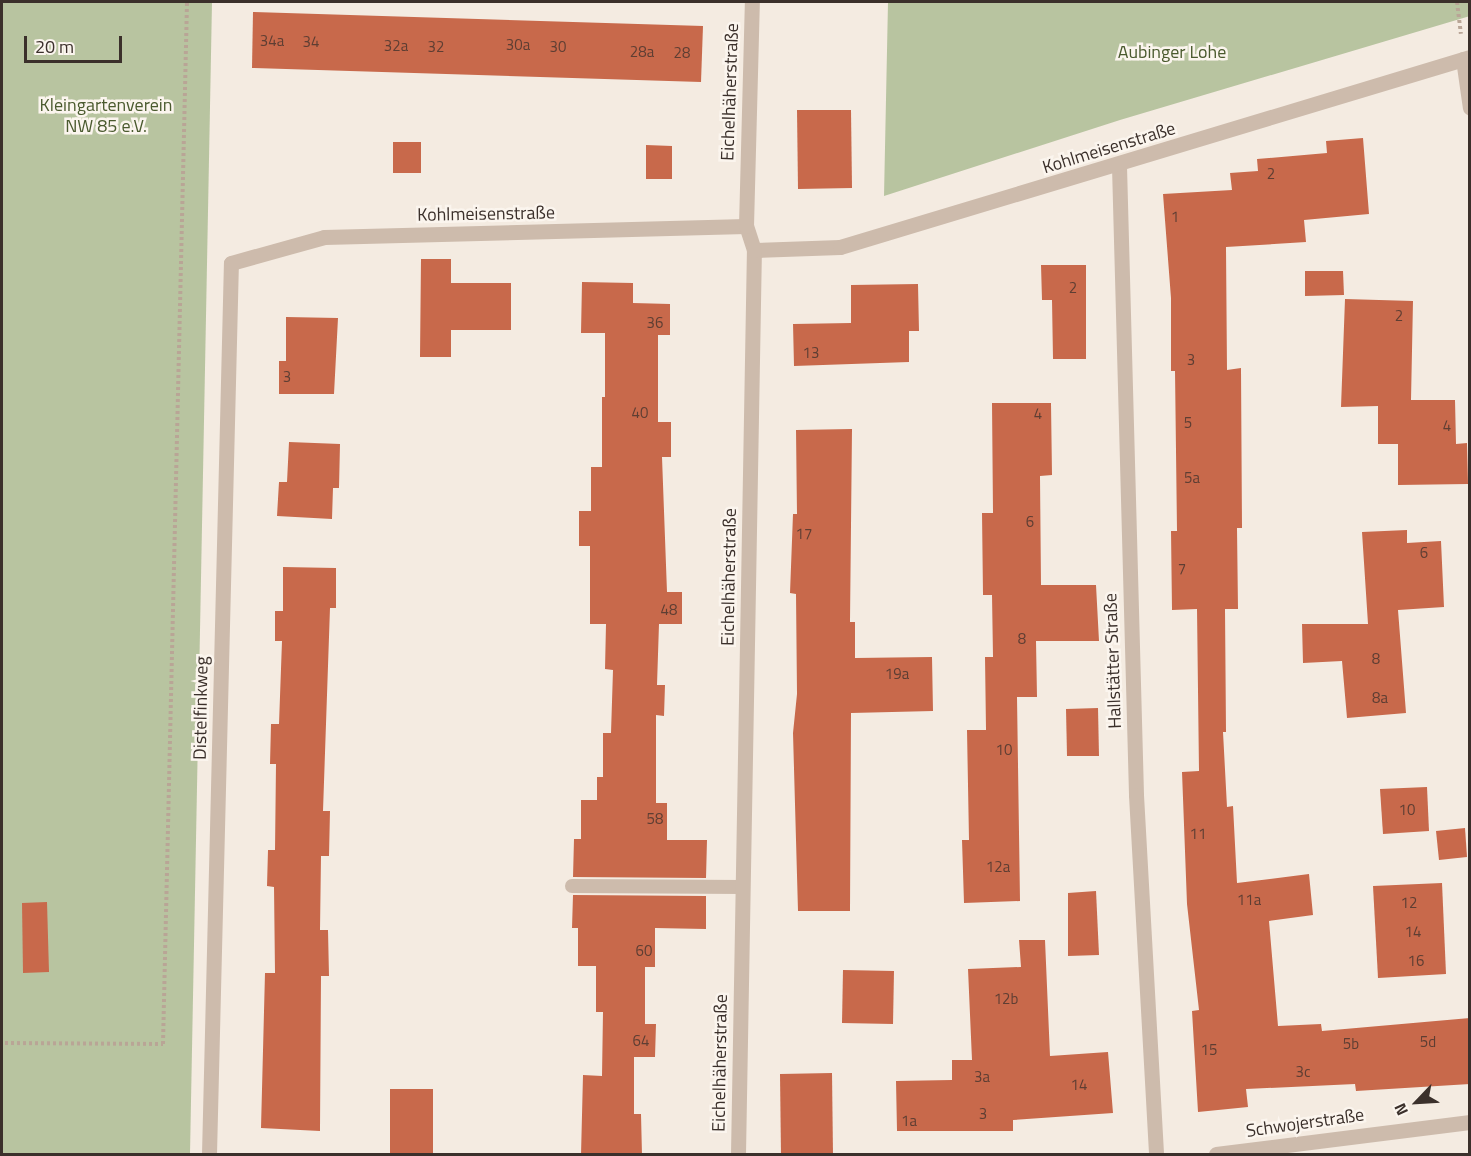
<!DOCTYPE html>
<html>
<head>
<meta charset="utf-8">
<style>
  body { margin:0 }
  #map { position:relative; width:1471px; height:1156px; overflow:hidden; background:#f4ebe1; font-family:"Titillium Web",sans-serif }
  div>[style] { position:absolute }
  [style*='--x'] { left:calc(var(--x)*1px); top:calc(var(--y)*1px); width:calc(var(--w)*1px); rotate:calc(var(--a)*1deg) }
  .green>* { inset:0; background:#b8c4a0 }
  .building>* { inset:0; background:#c8694b }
  .path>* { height:4px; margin-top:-2px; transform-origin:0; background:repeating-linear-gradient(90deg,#b9a596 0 3px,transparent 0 6px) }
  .lane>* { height:14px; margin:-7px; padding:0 7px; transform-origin:7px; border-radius:7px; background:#cdbbac }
  .street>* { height:15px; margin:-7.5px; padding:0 7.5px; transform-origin:7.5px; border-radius:7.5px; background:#cdbbac }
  span { translate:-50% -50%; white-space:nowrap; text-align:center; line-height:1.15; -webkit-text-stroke:5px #fbf5ee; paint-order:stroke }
  .number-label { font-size:15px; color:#5e3e33 }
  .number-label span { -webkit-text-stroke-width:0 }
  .park-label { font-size:18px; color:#4a5a2e }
  .street-label { font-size:18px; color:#3b302b }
  .frame { position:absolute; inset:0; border:3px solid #3b302b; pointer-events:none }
  .north { position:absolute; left:1387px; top:1072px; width:60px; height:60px; -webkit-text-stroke:4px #fbf5ee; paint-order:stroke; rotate:245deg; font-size:16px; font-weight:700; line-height:24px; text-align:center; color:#3b302b }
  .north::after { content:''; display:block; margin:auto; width:21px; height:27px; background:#3b302b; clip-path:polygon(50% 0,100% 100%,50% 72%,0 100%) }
  .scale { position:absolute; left:24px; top:36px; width:98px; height:27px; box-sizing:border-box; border:3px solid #3b302b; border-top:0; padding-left:8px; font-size:18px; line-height:21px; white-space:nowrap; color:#3b302b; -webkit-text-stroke:4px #fbf5ee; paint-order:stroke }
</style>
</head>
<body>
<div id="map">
  <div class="green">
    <i style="clip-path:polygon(2px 2px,212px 2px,190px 1154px,2px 1154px)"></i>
    <i style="clip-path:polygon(888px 2px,1469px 2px,1470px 16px,1120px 120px,884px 196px)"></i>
  </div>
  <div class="building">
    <i style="clip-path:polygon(253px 12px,703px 26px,701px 82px,252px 68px)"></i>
    <i style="clip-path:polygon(797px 110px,851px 110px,852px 188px,798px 189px)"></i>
    <i style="clip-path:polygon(1363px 138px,1369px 214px,1304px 220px,1306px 242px,1226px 247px,1227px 370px,1241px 368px,1242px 528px,1237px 528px,1238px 609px,1225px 609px,1226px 732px,1223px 732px,1227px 807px,1233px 806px,1237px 883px,1309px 874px,1313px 915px,1269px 921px,1278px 1026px,1321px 1024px,1322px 1031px,1470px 1018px,1470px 1084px,1356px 1091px,1355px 1084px,1246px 1089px,1248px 1107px,1198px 1112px,1192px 1011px,1199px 1010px,1187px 904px,1182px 772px,1199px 771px,1197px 609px,1172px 610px,1171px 531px,1177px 531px,1175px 371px,1171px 371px,1171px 298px,1163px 194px,1232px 190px,1230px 173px,1258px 171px,1257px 159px,1327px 153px,1326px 141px)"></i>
    <i style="clip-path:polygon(393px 142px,421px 142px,421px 173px,393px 173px)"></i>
    <i style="clip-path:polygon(646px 145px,672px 146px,672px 179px,646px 179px)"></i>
    <i style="clip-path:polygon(421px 259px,451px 259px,451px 283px,511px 283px,511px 330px,451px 330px,451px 357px,420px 357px)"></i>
    <i style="clip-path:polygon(1041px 265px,1086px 265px,1086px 359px,1053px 359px,1052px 300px,1042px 300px)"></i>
    <i style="clip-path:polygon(1305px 271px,1343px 271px,1344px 295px,1305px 296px)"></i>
    <i style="clip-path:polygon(582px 282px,633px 283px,633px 303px,670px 304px,670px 335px,658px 335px,658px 422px,671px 422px,671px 457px,662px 457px,667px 592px,682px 592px,682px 624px,659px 624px,657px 685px,665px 685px,664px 716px,656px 715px,656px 803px,667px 803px,667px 840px,707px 840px,706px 878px,573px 877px,574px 839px,581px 839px,581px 800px,597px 800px,597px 777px,603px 777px,603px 733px,611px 733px,613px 670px,605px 669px,606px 624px,590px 624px,590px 546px,579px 546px,579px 511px,591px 511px,591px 467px,602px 467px,602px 397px,605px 397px,605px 333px,581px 333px)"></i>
    <i style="clip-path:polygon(918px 284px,919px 331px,909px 331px,909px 362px,794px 366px,793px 324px,851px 323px,851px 285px)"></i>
    <i style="clip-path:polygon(1345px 299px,1413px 301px,1411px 400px,1455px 400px,1456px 444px,1467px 443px,1468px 484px,1398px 485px,1398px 444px,1378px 444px,1378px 406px,1341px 407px)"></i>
    <i style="clip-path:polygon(286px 317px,338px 318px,334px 394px,279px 394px,279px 361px,286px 361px)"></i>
    <i style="clip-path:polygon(992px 403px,1051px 403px,1052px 475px,1040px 476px,1041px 585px,1096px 585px,1099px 641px,1036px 641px,1037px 697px,1017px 697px,1020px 901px,964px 903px,962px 840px,969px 840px,967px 730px,986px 730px,985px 657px,993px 657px,992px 595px,983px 595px,982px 513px,993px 513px)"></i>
    <i style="clip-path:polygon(852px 429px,850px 622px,855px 622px,855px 658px,932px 657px,933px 711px,851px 713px,850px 911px,798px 911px,793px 733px,797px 694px,796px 594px,790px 593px,793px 514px,797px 514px,796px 430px)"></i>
    <i style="clip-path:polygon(289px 442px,340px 444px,339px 488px,333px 488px,332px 519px,277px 516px,279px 482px,287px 482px)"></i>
    <i style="clip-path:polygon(1407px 530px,1407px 543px,1441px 541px,1444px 607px,1398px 610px,1406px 713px,1347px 718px,1342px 661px,1303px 663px,1302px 624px,1368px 624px,1362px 532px)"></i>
    <i style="clip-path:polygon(283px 567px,336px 568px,336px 608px,330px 608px,323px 811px,330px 811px,329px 856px,321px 856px,320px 930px,328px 930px,329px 976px,321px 976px,320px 1131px,261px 1128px,265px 973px,275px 973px,274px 887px,267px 886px,268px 850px,275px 850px,276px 764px,270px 764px,271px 724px,279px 724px,282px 641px,275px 641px,275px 611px,283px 611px)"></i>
    <i style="clip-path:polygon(1098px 708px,1099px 756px,1067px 756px,1066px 709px)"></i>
    <i style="clip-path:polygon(1427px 787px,1429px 831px,1383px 834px,1380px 789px)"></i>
    <i style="clip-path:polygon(1465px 828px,1467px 857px,1439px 860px,1436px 831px)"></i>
    <i style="clip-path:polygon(1442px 883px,1446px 974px,1378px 978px,1373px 886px)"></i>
    <i style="clip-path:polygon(1096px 891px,1099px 955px,1068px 956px,1068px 893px)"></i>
    <i style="clip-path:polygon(573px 895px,706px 896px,706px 929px,655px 928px,655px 967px,645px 967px,645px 1024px,656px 1024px,655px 1057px,634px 1057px,634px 1114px,641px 1114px,642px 1155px,581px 1155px,583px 1075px,602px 1076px,603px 1012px,596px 1012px,596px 966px,578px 966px,578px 928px,572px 928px)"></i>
    <i style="clip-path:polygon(47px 902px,49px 972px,23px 973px,22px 903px)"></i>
    <i style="clip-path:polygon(1019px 940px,1045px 940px,1050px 1056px,1108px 1052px,1113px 1113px,1013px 1120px,1013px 1131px,897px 1131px,896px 1081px,952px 1080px,952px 1060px,972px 1060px,968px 969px,1021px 967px)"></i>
    <i style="clip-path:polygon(843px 970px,894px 971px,893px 1024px,842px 1023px)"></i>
    <i style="clip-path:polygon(832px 1073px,833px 1155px,781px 1155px,780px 1074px)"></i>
    <i style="clip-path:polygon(390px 1089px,433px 1089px,433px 1155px,390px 1155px)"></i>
  </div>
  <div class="path">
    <i style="--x:1457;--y:2;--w:32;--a:83"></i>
    <i style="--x:5;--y:1043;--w:158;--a:0.4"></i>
    <i style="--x:163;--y:1044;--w:1042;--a:-88.68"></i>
  </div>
  <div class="lane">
    <i style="--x:572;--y:886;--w:171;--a:0.3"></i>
  </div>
  <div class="street">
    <i style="--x:1463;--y:59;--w:49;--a:81.9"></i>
    <i style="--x:1119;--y:166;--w:629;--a:88.45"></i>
    <i style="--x:1136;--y:795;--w:360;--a:86.8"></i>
    <i style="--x:754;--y:250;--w:86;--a:-2"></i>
    <i style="--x:840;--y:247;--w:658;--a:-16.78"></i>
    <i style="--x:209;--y:1154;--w:891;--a:-88.59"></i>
    <i style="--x:231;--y:263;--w:97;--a:-15.6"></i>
    <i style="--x:324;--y:237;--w:422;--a:-1.5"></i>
    <i style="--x:738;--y:1154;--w:904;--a:-88.99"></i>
    <i style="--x:754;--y:250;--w:25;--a:-108"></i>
    <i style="--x:746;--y:226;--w:224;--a:-88.5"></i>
    <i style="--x:1216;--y:1154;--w:256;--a:-7.2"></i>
  </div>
  <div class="number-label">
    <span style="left:272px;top:41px">34a</span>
    <span style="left:311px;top:42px">34</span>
    <span style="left:518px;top:45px">30a</span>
    <span style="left:396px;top:46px">32a</span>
    <span style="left:436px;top:47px">32</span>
    <span style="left:558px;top:47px">30</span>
    <span style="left:642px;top:52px">28a</span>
    <span style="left:682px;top:53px">28</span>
    <span style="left:1271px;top:174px">2</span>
    <span style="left:1175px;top:217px">1</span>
    <span style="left:1073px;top:288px">2</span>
    <span style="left:1399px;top:316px">2</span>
    <span style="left:655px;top:323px">36</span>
    <span style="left:811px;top:353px">13</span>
    <span style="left:1191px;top:360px">3</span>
    <span style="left:287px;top:377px">3</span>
    <span style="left:640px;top:413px">40</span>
    <span style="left:1038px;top:414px">4</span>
    <span style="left:1188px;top:423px">5</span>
    <span style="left:1447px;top:426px">4</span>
    <span style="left:1192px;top:478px">5a</span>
    <span style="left:1030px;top:522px">6</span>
    <span style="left:804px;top:534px">17</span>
    <span style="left:1424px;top:553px">6</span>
    <span style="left:1182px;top:569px">7</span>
    <span style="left:669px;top:610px">48</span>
    <span style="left:1022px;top:639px">8</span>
    <span style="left:1376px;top:659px">8</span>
    <span style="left:897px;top:674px">19a</span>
    <span style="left:1380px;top:698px">8a</span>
    <span style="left:1004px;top:750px">10</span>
    <span style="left:1407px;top:810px">10</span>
    <span style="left:655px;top:819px">58</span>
    <span style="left:1198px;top:834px">11</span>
    <span style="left:998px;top:867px">12a</span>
    <span style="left:1249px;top:900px">11a</span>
    <span style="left:1409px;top:903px">12</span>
    <span style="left:1413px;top:932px">14</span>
    <span style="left:644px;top:951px">60</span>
    <span style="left:1416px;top:961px">16</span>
    <span style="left:1006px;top:999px">12b</span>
    <span style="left:641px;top:1041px">64</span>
    <span style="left:1428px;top:1042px">5d</span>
    <span style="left:1351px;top:1044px">5b</span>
    <span style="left:1209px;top:1050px">15</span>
    <span style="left:1303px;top:1072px">3c</span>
    <span style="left:982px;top:1077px">3a</span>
    <span style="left:1079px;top:1085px">14</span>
    <span style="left:983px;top:1114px">3</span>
    <span style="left:909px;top:1121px">1a</span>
  </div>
  <div class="park-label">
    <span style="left:1172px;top:52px">Aubinger Lohe</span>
    <span style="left:106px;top:116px">Kleingartenverein<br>NW 85 e.V.</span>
  </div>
  <div class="street-label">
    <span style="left:730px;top:92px;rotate:-88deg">Eichelhäherstraße</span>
    <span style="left:1109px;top:148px;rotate:-17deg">Kohlmeisenstraße</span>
    <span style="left:486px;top:214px;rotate:-1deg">Kohlmeisenstraße</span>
    <span style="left:729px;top:577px;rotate:-89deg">Eichelhäherstraße</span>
    <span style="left:1113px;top:661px;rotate:-92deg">Hallstätter Straße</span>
    <span style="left:201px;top:708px;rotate:-89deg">Distelfinkweg</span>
    <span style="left:720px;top:1063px;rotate:-89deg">Eichelhäherstraße</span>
    <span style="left:1305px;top:1123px;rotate:-8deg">Schwojerstraße</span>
  </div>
  <div class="frame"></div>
  <div class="north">N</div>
  <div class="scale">20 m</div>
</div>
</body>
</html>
